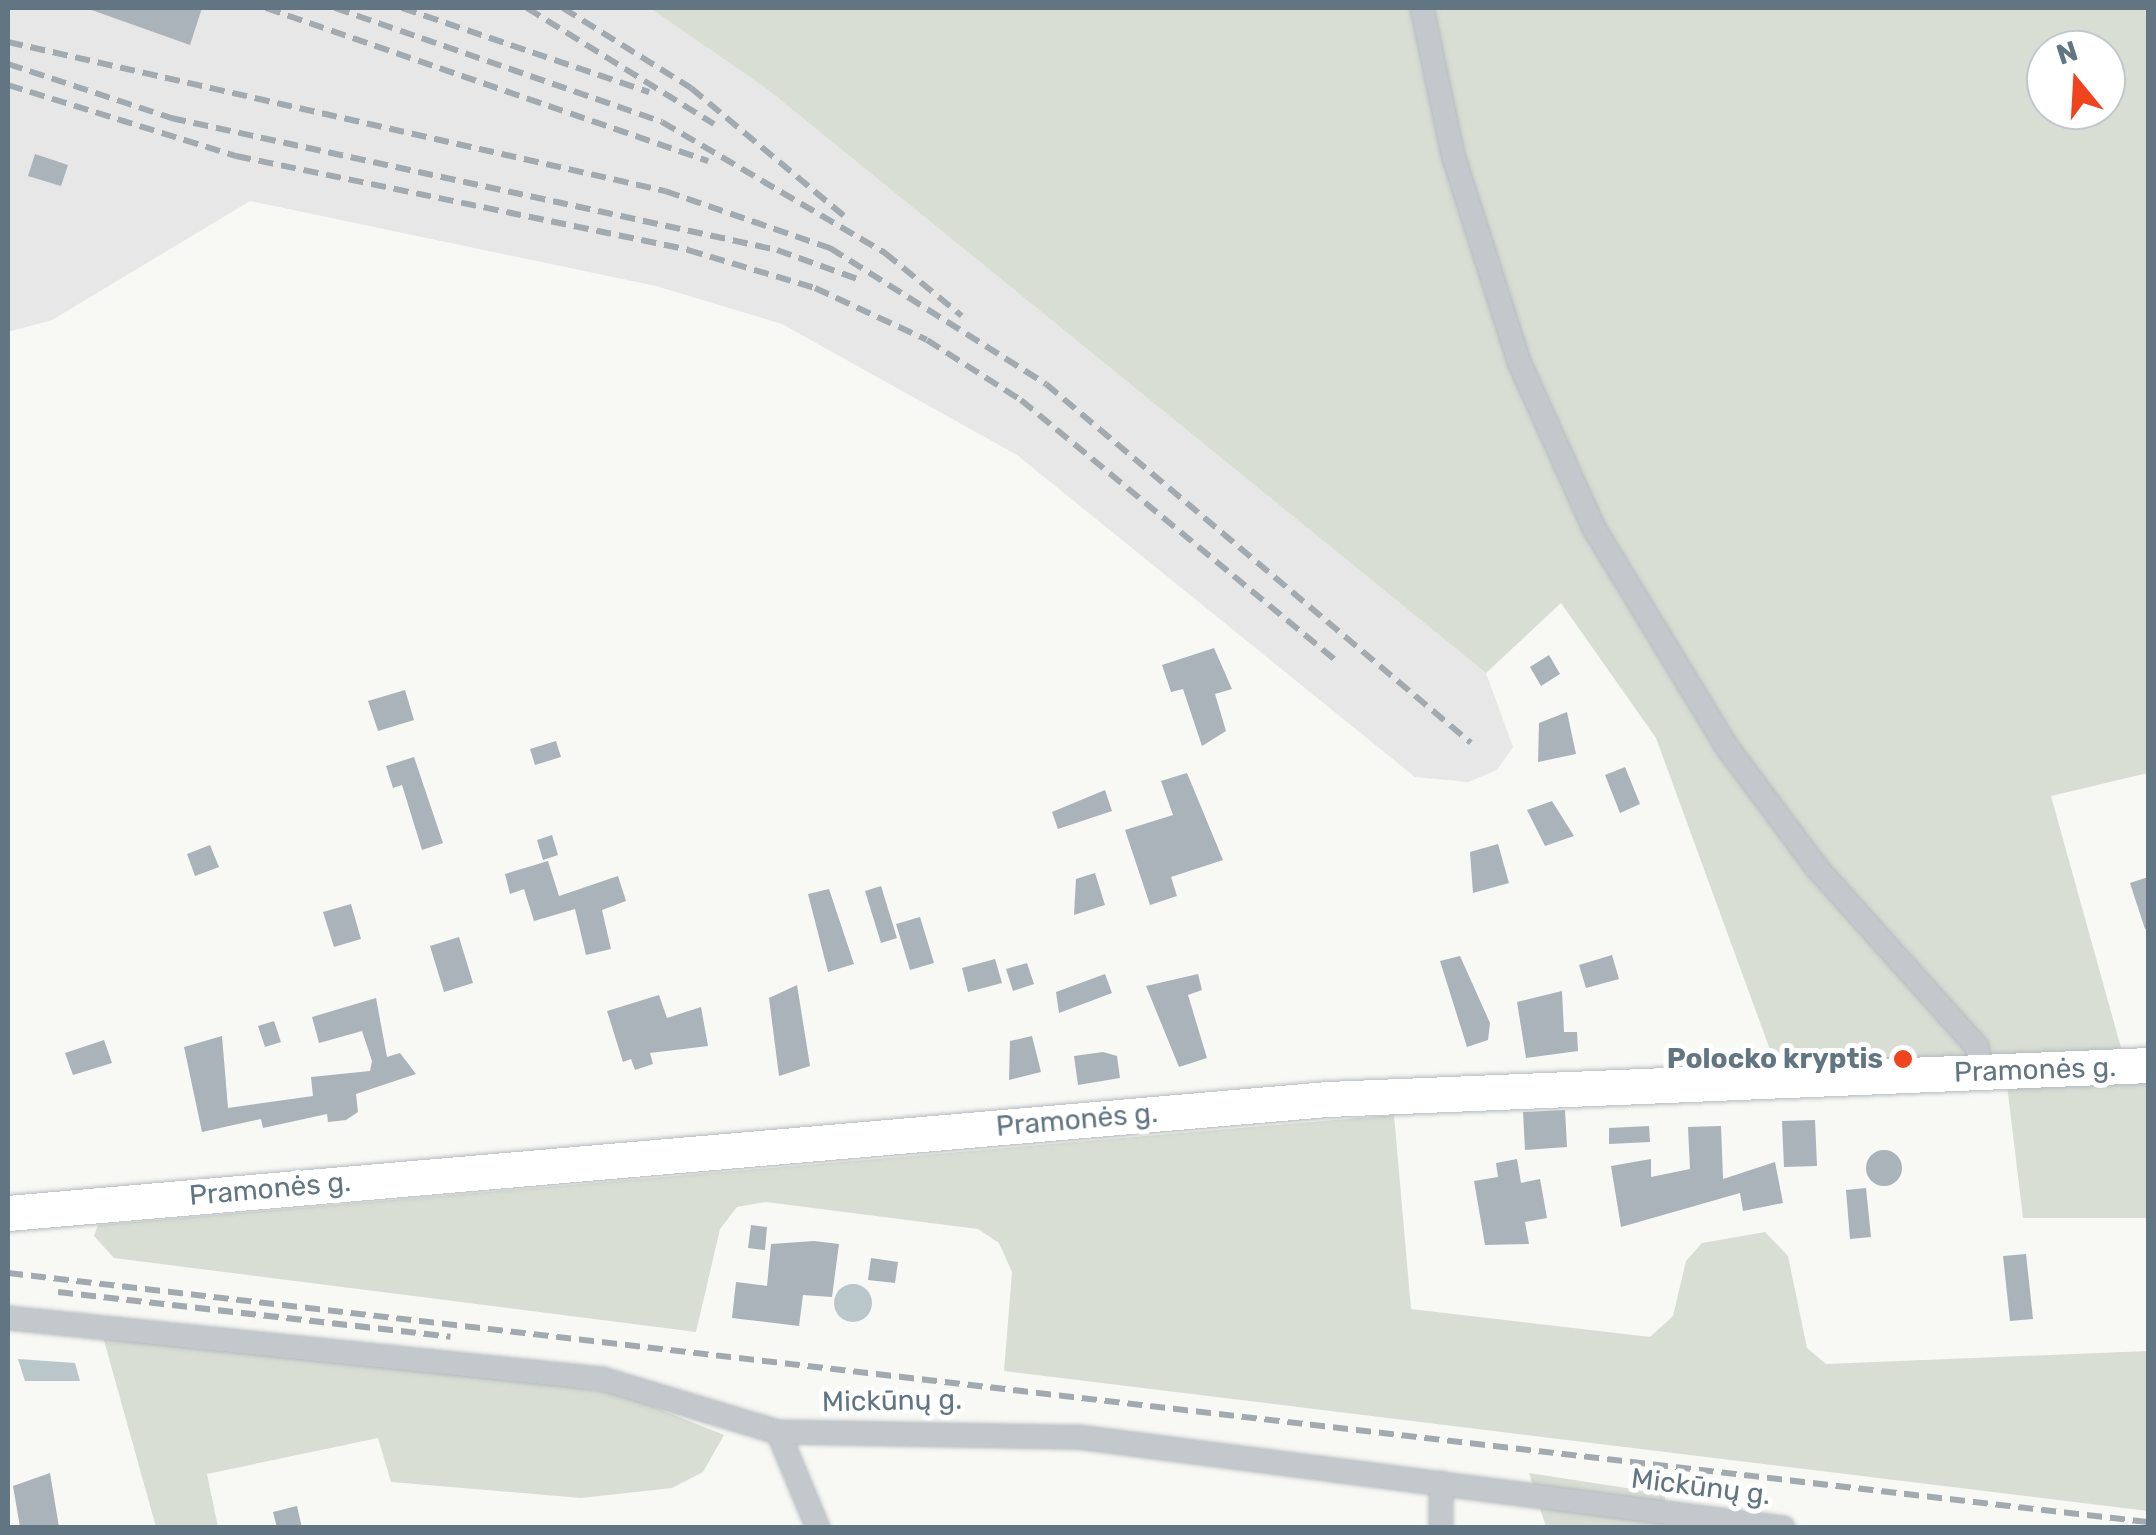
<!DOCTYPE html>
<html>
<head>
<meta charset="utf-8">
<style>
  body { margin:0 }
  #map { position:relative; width:2156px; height:1535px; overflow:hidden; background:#f8f8f5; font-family:Rubik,sans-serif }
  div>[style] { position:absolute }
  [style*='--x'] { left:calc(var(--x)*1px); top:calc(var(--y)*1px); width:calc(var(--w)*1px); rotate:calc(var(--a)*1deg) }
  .built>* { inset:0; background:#e6e7e6 }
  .green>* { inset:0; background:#d8ded4 }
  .water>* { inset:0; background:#b9c7ca }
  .round { border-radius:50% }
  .building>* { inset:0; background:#a9b3b9 }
  .roads { filter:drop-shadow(0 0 2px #b4babe) drop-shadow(0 0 2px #b4babe) }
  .street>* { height:22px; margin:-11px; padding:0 11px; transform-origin:11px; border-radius:11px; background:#c3c8cc }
  .primary>* { height:35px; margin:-17.5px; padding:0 17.5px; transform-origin:17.5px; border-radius:17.5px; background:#fff }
  .rail>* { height:6px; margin-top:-3px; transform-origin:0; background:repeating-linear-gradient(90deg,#a2aab0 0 15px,transparent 0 23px) }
  .dots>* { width:28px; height:28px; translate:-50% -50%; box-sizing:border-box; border:5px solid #fff; border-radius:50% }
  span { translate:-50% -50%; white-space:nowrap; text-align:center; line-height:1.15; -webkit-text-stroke:10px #fff; paint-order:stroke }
  .poi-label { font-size:28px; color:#617582; font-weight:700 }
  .right { translate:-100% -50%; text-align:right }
  .street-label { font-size:28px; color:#617582 }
  .frame { position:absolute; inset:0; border:10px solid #617582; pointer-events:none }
  .north { position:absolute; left:2026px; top:30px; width:100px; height:100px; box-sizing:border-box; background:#fff; border:2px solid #c0c8cd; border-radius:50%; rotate:342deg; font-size:28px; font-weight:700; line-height:40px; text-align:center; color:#617582 }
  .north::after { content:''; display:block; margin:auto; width:35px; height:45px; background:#ef451f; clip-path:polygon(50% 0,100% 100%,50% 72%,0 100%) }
</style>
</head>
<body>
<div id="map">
  <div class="built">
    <i style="clip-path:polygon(8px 8px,650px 8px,767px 89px,1486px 673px,1513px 747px,1497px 770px,1468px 782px,1415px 777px,1017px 455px,782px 324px,656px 286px,250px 201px,52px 320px,8px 332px)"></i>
  </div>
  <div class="green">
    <i style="clip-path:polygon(evenodd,650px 8px,2148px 8px,2148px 773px,2051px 796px,2123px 1055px,1776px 1066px,1656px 738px,1561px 603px,1486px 673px,767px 89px,650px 8px,2046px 50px,2106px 50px,2106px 110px,2046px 110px,2046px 50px)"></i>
    <i style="clip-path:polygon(2148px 1076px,2148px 1218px,2023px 1218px,2007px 1085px)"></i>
    <i style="clip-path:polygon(1394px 1115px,1411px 1309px,1650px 1337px,1673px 1316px,1686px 1261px,1702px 1243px,1765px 1232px,1788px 1256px,1807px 1348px,1826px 1364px,2148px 1351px,2148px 1511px,1004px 1371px,1012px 1272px,999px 1243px,978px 1229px,766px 1202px,737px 1207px,720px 1229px,696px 1332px,114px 1258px,94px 1236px,98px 1225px)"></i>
    <i style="clip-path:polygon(103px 1337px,563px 1385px,624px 1395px,724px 1435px,703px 1472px,672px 1488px,581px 1498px,391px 1482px,378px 1438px,207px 1474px,218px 1527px,156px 1527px)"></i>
    <i style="clip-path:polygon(1529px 1473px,1665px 1494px,1665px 1527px,1546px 1527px)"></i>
  </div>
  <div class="water">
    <i class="round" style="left:834px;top:1284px;width:38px;height:38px"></i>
    <i style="clip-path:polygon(18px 1359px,75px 1363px,80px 1381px,25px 1381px)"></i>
  </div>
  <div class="building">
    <i style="clip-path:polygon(86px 8px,202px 8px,190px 45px)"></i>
    <i style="clip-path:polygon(35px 154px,68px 165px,61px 186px,28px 176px)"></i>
    <i style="clip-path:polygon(1214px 648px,1232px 689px,1215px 694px,1226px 731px,1202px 746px,1183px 689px,1171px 692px,1162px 665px)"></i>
    <i style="clip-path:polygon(1549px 655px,1560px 674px,1541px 686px,1530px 667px)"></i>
    <i style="clip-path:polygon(405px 690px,414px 720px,378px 731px,368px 701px)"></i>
    <i style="clip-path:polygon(1567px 712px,1576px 754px,1538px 762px,1539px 723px)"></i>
    <i style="clip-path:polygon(556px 741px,561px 757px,535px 765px,530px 749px)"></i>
    <i style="clip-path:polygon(414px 757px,443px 843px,422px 850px,402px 785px,393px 788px,386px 766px)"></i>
    <i style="clip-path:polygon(1625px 767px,1640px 804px,1620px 813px,1605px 775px)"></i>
    <i style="clip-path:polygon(1187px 773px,1223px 860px,1171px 877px,1177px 896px,1150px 905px,1125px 830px,1173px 815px,1161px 781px)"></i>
    <i style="clip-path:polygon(1105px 790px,1112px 811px,1058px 829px,1052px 812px)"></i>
    <i style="clip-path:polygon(1552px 801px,1574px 836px,1545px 846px,1527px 810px)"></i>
    <i style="clip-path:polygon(552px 835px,558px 855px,543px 860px,537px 840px)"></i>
    <i style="clip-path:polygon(1498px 844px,1509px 883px,1473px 893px,1470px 852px)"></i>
    <i style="clip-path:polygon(210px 845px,219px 867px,195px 876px,187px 854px)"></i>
    <i style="clip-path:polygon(548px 861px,559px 896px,618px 876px,626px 901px,602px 910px,611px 949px,586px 955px,575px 909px,534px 921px,524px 889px,510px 894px,505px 874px)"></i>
    <i style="clip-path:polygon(1095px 873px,1105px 905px,1074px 915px,1076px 879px)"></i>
    <i style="clip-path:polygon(2148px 877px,2148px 928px,2145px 929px,2130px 883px)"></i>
    <i style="clip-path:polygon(881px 886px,897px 938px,881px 943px,865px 891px)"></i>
    <i style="clip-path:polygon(829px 889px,854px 964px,828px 972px,808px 894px)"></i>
    <i style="clip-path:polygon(351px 904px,361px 939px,334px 947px,323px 912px)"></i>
    <i style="clip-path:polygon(920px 917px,934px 963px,910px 970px,896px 924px)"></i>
    <i style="clip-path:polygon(459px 937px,473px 983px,444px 992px,430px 946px)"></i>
    <i style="clip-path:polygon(1612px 955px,1619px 979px,1586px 988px,1579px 965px)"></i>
    <i style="clip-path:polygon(1460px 956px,1490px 1023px,1488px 1040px,1467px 1047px,1440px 961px)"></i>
    <i style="clip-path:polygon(995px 959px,1002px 983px,968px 992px,962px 968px)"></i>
    <i style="clip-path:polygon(1027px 963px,1034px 984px,1013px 991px,1006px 969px)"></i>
    <i style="clip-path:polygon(1105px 974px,1112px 993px,1059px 1013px,1056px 992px)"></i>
    <i style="clip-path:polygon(1198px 974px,1202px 990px,1188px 995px,1207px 1058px,1179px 1067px,1146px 986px)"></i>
    <i style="clip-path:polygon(797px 985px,810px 1066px,779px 1076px,769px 998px)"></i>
    <i style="clip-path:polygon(1562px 991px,1564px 1032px,1577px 1032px,1578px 1051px,1526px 1058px,1517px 1002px)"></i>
    <i style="clip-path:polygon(659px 995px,667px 1018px,701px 1007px,708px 1046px,650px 1053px,653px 1064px,635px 1070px,631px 1059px,623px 1062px,607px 1011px)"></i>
    <i style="clip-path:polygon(376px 998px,387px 1057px,400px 1053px,416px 1074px,356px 1094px,358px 1112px,346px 1120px,328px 1122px,327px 1114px,263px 1128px,261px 1119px,202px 1132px,184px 1047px,222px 1036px,228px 1108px,313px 1096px,311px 1077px,370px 1071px,372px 1061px,362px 1031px,319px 1043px,312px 1017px)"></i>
    <i style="clip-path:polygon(274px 1021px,281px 1042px,265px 1047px,258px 1026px)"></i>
    <i style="clip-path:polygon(1032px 1036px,1041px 1072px,1009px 1080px,1010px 1041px)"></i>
    <i style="clip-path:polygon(104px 1040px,112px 1063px,73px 1075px,65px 1053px)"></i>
    <i style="clip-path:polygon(1103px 1052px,1117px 1056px,1120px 1078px,1078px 1085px,1074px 1056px)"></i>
    <i style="clip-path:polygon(1565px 1110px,1567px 1147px,1525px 1150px,1523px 1112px)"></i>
    <i style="clip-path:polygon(1815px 1120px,1817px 1166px,1784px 1167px,1782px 1121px)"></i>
    <i style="clip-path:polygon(1649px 1126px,1650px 1142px,1609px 1144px,1609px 1128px)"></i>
    <i style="clip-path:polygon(1721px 1126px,1723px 1179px,1775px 1162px,1783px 1203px,1743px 1211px,1740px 1193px,1621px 1227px,1611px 1166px,1651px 1159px,1651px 1177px,1690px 1169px,1688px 1127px)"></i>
    <i class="round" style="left:1866px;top:1150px;width:36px;height:36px"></i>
    <i style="clip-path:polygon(1517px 1159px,1521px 1183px,1540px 1179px,1547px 1218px,1525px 1222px,1529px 1244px,1485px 1245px,1474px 1181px,1498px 1177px,1496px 1163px)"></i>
    <i style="clip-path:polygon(1866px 1188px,1871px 1237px,1850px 1239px,1846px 1190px)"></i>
    <i style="clip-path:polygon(751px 1225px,767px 1227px,765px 1250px,748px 1248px)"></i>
    <i style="clip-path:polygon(814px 1241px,839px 1244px,832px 1297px,803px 1295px,799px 1326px,732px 1318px,736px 1282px,767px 1286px,771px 1244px)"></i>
    <i style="clip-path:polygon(2026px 1254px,2033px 1319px,2010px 1321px,2003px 1256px)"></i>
    <i style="clip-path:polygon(871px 1258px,898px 1262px,895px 1283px,868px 1280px)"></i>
    <i style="clip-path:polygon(50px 1473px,59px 1527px,20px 1527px,13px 1486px)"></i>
    <i style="clip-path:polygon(297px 1506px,302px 1528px,277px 1528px,273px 1512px)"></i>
  </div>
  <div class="roads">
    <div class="street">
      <i style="--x:1422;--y:8;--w:150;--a:78.1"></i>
      <i style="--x:1453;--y:155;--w:217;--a:72.3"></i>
      <i style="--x:1519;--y:362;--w:184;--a:65.7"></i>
      <i style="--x:1595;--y:530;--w:258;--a:58.7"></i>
      <i style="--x:1729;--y:750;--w:147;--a:53.3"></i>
      <i style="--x:1817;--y:868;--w:240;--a:48.2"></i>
      <i style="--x:1977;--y:1047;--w:25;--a:79"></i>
      <i style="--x:8;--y:1318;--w:597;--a:5.86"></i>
      <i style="--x:602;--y:1379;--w:184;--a:16.8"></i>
      <i style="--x:778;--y:1432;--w:300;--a:1"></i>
      <i style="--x:1078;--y:1437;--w:711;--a:7.35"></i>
      <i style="--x:778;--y:1432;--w:104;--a:67.4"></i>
      <i style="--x:1441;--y:1528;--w:45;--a:-90"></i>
    </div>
    <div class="primary">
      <i style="--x:8;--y:1213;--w:1325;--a:-4.94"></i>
      <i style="--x:1328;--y:1099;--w:821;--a:-2.37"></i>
    </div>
  </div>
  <div class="rail">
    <i style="--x:266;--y:8;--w:468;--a:19.1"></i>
    <i style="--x:335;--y:8;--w:346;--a:19.2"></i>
    <i style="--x:662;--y:122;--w:259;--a:30.4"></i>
    <i style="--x:885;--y:253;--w:99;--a:39.3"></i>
    <i style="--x:402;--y:8;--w:261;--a:18.8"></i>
    <i style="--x:527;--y:8;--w:220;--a:31.8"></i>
    <i style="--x:563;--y:8;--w:151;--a:32"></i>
    <i style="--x:691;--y:88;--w:199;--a:39.9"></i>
    <i style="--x:8;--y:42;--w:674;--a:12.78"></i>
    <i style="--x:665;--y:191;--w:175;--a:19.1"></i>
    <i style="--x:830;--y:248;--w:255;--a:32.2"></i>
    <i style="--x:1046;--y:384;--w:556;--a:40.19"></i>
    <i style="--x:8;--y:64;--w:172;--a:18.3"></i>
    <i style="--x:171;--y:118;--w:620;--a:12.29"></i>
    <i style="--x:777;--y:250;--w:91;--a:19.8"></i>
    <i style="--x:8;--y:85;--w:239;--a:17.3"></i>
    <i style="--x:236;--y:156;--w:462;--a:11.7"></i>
    <i style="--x:688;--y:250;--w:133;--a:16.7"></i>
    <i style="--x:815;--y:288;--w:123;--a:24.9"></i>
    <i style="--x:927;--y:340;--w:112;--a:32.6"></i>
    <i style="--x:1021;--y:400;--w:413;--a:39.6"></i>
    <i style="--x:8;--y:1273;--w:2154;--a:6.64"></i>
    <i style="--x:58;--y:1292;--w:395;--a:6.5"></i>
  </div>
  <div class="dots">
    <i style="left:1903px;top:1059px;background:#ef451f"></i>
  </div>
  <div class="poi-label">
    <span class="right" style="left:1883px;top:1059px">Polocko kryptis</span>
  </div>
  <div class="street-label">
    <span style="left:2035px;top:1070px;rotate:-2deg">Pramonės g.</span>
    <span style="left:1077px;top:1120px;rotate:-5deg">Pramonės g.</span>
    <span style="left:270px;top:1189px;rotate:-5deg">Pramonės g.</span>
    <span style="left:892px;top:1401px;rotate:-1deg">Mickūnų g.</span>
    <span style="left:1701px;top:1487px;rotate:7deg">Mickūnų g.</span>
  </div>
  <div class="frame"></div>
  <div class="north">N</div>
</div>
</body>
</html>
